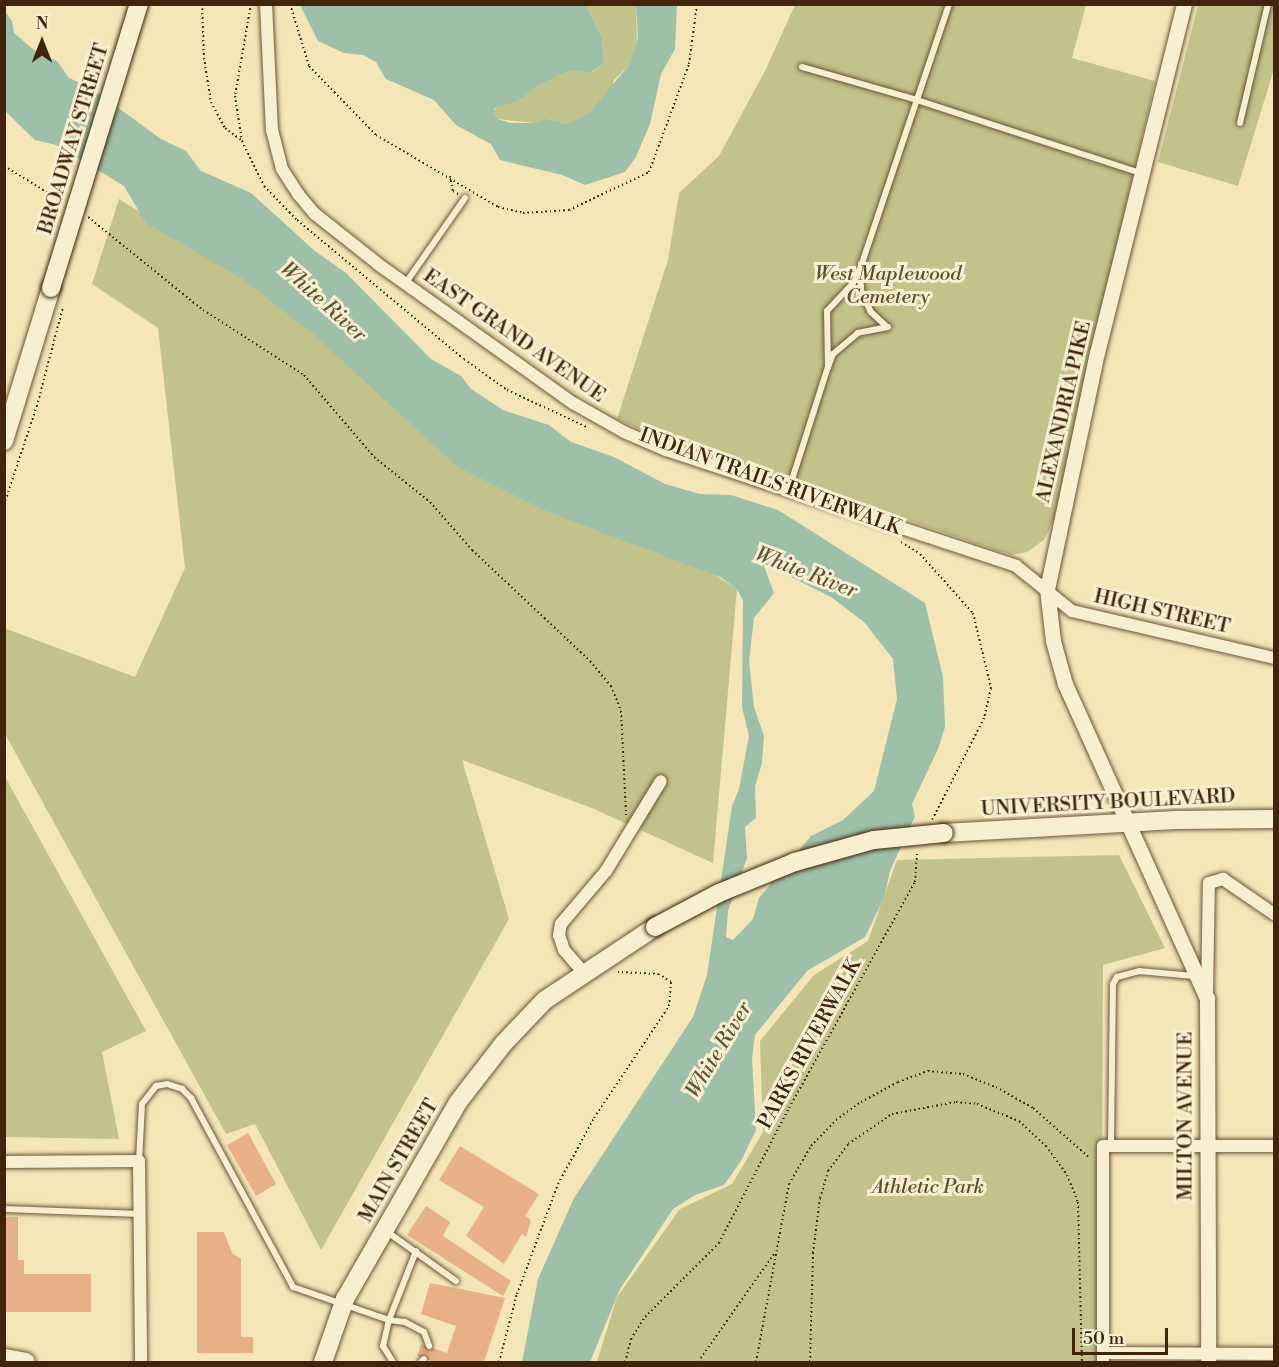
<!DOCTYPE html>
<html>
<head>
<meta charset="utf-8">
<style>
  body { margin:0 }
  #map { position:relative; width:1279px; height:1367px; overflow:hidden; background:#f4e6b7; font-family:"Libre Bodoni",serif }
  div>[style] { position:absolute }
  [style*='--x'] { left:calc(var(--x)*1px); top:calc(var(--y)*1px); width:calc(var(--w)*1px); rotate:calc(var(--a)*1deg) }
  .green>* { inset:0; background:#c1c38a }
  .water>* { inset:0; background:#9ec0a8 }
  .building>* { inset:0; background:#e7b086 }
  .path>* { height:2px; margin-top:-1px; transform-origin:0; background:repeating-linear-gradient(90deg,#42240c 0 1.5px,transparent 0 4.5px) }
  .roads { filter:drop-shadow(0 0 2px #6e5437) drop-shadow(0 0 2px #6e5437) }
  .service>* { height:6px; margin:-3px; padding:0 3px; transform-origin:3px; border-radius:3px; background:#f8efd0 }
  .minor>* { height:12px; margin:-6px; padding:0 6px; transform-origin:6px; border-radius:6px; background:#f8efd0 }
  .tertiary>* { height:15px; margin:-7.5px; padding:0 7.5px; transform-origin:7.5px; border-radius:7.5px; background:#f8efd0 }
  .secondary>* { height:18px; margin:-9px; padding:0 9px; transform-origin:9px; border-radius:9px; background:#f8efd0 }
  .bridges { filter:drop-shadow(0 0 2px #42240c) drop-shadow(0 0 2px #42240c) }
  .secondary-bridge>* { height:18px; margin:-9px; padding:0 9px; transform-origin:9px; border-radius:9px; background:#f8efd0 }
  span { translate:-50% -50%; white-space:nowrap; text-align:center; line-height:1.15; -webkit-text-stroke:6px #f8efd0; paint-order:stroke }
  .street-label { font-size:20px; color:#42240c }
  .park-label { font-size:20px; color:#624c2c; font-style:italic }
  .water-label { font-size:21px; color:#5e533b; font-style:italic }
  .frame { position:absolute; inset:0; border:6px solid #42240c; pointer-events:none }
  .north { position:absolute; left:12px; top:12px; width:60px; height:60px; -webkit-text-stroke:4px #f8efd0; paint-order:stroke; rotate:0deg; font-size:16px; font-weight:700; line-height:24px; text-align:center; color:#42240c }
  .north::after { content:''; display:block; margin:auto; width:21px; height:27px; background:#42240c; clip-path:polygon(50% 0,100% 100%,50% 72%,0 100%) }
  .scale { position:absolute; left:1072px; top:1328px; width:96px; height:27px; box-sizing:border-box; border:3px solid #42240c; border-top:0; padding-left:8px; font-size:18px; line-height:21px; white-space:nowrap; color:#42240c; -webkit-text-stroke:4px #f8efd0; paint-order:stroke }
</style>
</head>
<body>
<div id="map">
  <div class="green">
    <i style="clip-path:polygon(586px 5px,636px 5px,637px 45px,629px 65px,614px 80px,612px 87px,589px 113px,567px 124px,548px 119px,535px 123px,497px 119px,492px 112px,500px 105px,522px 99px,536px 87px,571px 70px,591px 73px,604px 63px,602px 38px)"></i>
    <i style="clip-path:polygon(795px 5px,1086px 5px,1072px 58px,1155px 81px,1054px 519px,1044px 540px,1027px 552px,1012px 555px,992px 549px,758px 469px,677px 446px,617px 419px,668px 260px,679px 193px,719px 156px,765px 71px)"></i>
    <i style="clip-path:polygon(1198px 5px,1274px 5px,1274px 69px,1238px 186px,1158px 162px)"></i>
    <i style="clip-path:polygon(119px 199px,737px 589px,713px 863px,592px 808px,462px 760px,509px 919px,321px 1250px,255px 1124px,226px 1134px,5px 734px,4px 628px,135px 677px,185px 568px,158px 328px,92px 284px)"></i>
    <i style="clip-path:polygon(4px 775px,146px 1031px,102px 1052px,119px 1139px,5px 1137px)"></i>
    <i style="clip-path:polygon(1119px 855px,1165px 948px,1103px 965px,1101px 1362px,597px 1362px,617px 1297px,680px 1209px,732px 1184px,763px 1132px,760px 1041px,814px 975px,868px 941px,897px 860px)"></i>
  </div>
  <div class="water">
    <i style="clip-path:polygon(300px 5px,586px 5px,602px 38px,604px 63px,590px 73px,571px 70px,536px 87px,522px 99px,495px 108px,493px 112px,497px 119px,511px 123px,535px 123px,547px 119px,567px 124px,589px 113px,629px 65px,638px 39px,636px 5px,677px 5px,675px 49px,661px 74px,650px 124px,636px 157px,625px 172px,585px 185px,562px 175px,500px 160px,491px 144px,456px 125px,434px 100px,386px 79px,376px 62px,363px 55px,344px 53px,318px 41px)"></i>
    <i style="clip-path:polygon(evenodd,4px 10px,12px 21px,14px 33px,34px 50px,57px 61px,69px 78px,91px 88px,161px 139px,186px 151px,201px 171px,251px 193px,315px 251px,346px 273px,431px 359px,461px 376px,471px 389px,503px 410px,549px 425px,571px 442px,614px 457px,665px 484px,700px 494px,731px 495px,778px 510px,925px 603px,943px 677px,945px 727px,938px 749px,912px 804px,915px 816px,890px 871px,884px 898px,865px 937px,807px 971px,755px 1035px,752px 1058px,756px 1130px,741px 1161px,724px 1185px,695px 1195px,673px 1209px,620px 1289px,590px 1362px,522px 1362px,538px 1279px,574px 1198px,693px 1017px,707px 975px,732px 806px,739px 789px,749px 736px,742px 707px,743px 600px,737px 589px,720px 577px,548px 512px,458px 467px,312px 333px,241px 278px,146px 223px,124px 186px,56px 145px,35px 140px,5px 111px,4px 10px,763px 563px,831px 597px,864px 622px,893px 659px,897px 699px,874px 791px,843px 820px,811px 836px,759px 898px,753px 919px,733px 940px,726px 937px,728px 911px,747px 858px,745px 827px,756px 818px,755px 786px,762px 763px,764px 736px,754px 707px,749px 661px,754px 618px,774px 593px,763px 563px)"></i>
  </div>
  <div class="building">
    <i style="clip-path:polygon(248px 1133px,276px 1184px,256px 1196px,227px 1145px)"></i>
    <i style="clip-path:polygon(460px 1146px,539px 1194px,525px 1216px,531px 1220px,526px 1237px,522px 1234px,504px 1264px,466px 1236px,484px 1207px,439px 1180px)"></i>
    <i style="clip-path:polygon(426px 1206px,450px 1222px,443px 1236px,511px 1281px,503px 1296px,407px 1235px)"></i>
    <i style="clip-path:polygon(4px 1217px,18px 1217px,18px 1260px,24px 1260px,24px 1274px,91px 1274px,91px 1312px,4px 1312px)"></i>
    <i style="clip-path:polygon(197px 1232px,224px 1232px,232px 1253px,241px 1259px,241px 1337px,253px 1337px,253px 1353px,197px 1353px)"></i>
    <i style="clip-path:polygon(430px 1283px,505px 1298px,484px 1362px,435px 1362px,417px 1356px,421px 1344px,447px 1353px,456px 1326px,421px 1314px)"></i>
  </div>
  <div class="path">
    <i style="--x:202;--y:4;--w:54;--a:87.9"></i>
    <i style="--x:204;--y:58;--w:45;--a:81"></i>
    <i style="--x:211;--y:102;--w:30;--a:62"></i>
    <i style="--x:225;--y:128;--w:21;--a:37"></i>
    <i style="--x:251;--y:4;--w:93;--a:99.9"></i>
    <i style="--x:235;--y:96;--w:46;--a:81.2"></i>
    <i style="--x:242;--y:141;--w:50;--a:63.9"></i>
    <i style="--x:264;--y:186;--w:47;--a:45.9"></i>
    <i style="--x:297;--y:220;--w:217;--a:39.8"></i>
    <i style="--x:464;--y:359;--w:53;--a:35.8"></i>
    <i style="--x:507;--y:390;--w:90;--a:24.9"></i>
    <i style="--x:290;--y:4;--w:65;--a:73"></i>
    <i style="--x:309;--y:66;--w:96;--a:45.8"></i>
    <i style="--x:376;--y:135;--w:142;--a:30.5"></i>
    <i style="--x:498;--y:207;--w:26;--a:13"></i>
    <i style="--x:523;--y:213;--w:46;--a:-3.7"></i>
    <i style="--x:569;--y:210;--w:89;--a:-25.4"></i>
    <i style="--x:649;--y:172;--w:115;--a:-69.7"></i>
    <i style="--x:689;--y:64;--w:61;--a:-82.4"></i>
    <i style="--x:4;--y:166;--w:69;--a:31.4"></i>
    <i style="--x:450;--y:176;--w:15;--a:79"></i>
    <i style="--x:453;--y:191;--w:6;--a:31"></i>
    <i style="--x:88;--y:217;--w:148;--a:39"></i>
    <i style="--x:203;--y:310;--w:120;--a:32.8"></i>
    <i style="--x:304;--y:375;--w:108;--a:49.5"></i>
    <i style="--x:374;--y:457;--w:72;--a:38.8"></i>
    <i style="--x:430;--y:502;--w:64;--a:48.8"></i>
    <i style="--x:472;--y:550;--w:162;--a:43.2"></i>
    <i style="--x:590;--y:661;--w:33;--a:50"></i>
    <i style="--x:611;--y:686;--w:27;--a:68"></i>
    <i style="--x:621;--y:711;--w:104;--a:87.2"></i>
    <i style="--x:4;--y:505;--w:108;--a:-71.7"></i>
    <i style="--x:38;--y:402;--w:98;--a:-75.3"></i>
    <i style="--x:901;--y:542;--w:22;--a:32"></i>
    <i style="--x:920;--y:554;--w:79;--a:48.1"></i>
    <i style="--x:973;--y:613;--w:77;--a:76.5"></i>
    <i style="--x:991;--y:688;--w:31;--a:103"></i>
    <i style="--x:984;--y:718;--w:114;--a:117"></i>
    <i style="--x:499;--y:1362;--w:70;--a:-75.2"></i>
    <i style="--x:517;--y:1294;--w:117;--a:-69.6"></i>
    <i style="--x:558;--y:1184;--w:75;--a:-61.4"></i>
    <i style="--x:594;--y:1118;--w:135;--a:-56.2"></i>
    <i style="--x:669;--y:1006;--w:24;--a:-85"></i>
    <i style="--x:671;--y:982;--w:14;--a:-146"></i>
    <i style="--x:659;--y:974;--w:41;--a:-177.2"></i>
    <i style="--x:625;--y:1362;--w:24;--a:-75"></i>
    <i style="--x:631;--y:1339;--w:26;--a:-58"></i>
    <i style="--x:645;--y:1317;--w:105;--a:-45"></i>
    <i style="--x:719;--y:1243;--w:152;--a:-62.6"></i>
    <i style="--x:789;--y:1108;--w:259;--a:-60.9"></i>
    <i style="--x:915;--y:882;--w:30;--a:-86"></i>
    <i style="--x:698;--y:1362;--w:132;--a:-54.9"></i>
    <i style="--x:756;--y:1362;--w:181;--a:-79.5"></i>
    <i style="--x:789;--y:1184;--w:44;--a:-59.9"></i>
    <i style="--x:811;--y:1146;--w:36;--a:-46"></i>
    <i style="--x:836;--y:1120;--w:31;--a:-36"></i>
    <i style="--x:861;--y:1102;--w:42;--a:-28.4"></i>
    <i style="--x:898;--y:1082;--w:32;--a:-20"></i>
    <i style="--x:928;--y:1071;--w:35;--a:5"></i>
    <i style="--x:963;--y:1074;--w:35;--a:22"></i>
    <i style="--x:996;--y:1087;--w:43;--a:29.6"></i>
    <i style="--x:1033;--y:1108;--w:76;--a:41.3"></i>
    <i style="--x:810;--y:1362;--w:109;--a:-88.4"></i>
    <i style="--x:813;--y:1253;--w:55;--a:-82.7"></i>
    <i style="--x:820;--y:1198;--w:28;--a:-73"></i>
    <i style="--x:828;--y:1171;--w:34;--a:-53"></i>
    <i style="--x:848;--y:1144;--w:53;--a:-34.3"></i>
    <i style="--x:892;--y:1114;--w:65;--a:-10.6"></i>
    <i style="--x:956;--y:1102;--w:21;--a:5"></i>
    <i style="--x:977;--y:1104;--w:45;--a:22"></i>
    <i style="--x:1019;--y:1121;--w:37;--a:43"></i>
    <i style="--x:1046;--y:1146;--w:36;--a:54"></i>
    <i style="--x:1067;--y:1175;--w:29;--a:68"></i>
    <i style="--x:1078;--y:1202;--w:160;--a:88.6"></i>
  </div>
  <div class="roads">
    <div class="service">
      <i style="--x:802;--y:67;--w:120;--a:16"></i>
      <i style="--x:917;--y:100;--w:236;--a:18.1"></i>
      <i style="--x:1240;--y:123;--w:122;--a:-76.8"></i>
      <i style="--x:860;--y:271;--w:19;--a:87"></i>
      <i style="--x:861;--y:290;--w:24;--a:66"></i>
      <i style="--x:871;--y:312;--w:22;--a:43"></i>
      <i style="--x:405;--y:284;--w:105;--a:-55.1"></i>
      <i style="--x:888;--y:327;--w:31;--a:169"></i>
      <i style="--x:858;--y:333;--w:33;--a:140"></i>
      <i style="--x:833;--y:354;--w:14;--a:111"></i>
      <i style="--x:828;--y:367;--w:56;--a:-91"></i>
      <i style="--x:827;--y:311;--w:38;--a:-47"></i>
      <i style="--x:853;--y:283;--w:16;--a:-63"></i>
      <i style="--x:860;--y:269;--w:280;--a:-71.4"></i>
      <i style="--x:789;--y:489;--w:128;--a:-72.3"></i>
      <i style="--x:1111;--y:1146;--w:162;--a:-89.3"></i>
      <i style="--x:1113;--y:984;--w:8;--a:-60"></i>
      <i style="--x:1117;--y:977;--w:23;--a:-15"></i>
      <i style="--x:1139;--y:971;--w:55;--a:5.2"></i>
      <i style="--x:139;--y:1161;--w:57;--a:-87"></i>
      <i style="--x:142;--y:1104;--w:23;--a:-52"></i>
      <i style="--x:156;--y:1086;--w:11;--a:-10"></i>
      <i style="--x:167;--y:1084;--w:16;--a:18"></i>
      <i style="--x:182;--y:1089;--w:13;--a:45"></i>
      <i style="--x:191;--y:1098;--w:215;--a:61.6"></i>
      <i style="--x:293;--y:1287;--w:102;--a:19"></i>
      <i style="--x:389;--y:1320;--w:74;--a:-68.6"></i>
      <i style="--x:4;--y:1209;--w:136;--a:2.1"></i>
      <i style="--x:386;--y:1231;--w:86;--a:35.5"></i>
      <i style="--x:393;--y:1362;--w:19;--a:-122"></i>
      <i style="--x:383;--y:1346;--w:27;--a:-77"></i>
      <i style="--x:389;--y:1320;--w:16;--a:7"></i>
      <i style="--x:405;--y:1322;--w:21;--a:28"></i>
      <i style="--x:424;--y:1332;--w:15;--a:70"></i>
      <i style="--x:421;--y:1362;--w:4;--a:-45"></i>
    </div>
    <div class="minor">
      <i style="--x:266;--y:4;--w:126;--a:87.3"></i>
      <i style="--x:272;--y:130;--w:40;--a:75.6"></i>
      <i style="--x:282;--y:169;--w:30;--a:57"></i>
      <i style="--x:298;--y:194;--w:26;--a:50"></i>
      <i style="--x:315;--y:214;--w:80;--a:38.4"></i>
      <i style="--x:378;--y:264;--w:239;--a:35.5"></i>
      <i style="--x:573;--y:403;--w:59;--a:29.6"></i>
      <i style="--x:624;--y:432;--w:46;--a:23.2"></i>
      <i style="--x:666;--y:450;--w:369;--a:18.3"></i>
      <i style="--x:1016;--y:566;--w:72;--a:38.8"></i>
      <i style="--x:1072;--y:611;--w:207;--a:13.1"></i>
      <i style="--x:584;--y:973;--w:30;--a:-131"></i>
      <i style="--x:564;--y:950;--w:16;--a:-108"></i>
      <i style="--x:559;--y:935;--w:11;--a:-80"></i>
      <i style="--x:561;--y:924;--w:70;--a:-49.7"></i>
      <i style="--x:606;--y:871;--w:105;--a:-58.6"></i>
      <i style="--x:1207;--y:993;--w:110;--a:-89"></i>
      <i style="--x:1209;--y:883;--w:15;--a:-16"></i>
      <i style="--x:1223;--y:879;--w:62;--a:34.5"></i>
      <i style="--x:4;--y:1162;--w:135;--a:-0.4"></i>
      <i style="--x:139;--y:1161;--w:201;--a:89.4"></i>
      <i style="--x:1103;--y:1353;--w:171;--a:0.3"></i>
      <i style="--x:1103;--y:1362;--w:216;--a:-90"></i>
      <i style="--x:1103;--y:1146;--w:171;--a:0"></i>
    </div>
    <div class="tertiary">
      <i style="--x:1184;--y:4;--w:359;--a:104"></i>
      <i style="--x:1097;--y:352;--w:242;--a:101.9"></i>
      <i style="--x:1047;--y:589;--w:52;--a:83.4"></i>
      <i style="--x:1053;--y:641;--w:45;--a:74.4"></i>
      <i style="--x:1065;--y:684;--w:345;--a:65.7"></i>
      <i style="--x:1207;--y:998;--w:364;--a:89.8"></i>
    </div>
    <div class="secondary">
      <i style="--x:4;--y:441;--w:160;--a:-72.9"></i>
      <i style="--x:944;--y:833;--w:232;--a:-3.2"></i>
      <i style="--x:1176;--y:820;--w:98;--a:-0.6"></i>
      <i style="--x:4;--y:1358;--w:22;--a:10"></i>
      <i style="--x:323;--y:1362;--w:67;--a:-70.8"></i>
      <i style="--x:345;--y:1299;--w:228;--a:-60.1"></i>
      <i style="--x:459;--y:1101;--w:73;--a:-52.2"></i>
      <i style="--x:504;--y:1043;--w:59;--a:-46.4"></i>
      <i style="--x:545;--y:1000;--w:132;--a:-33.6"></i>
    </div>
  </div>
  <div class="bridges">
    <div class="secondary-bridge">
      <i style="--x:51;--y:288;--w:297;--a:-72.8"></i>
      <i style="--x:655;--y:927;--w:72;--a:-28"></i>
      <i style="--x:719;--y:893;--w:82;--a:-22.2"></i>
      <i style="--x:795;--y:862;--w:82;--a:-15.6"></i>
      <i style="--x:874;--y:840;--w:70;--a:-5.7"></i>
    </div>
  </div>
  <div class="street-label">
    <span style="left:74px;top:139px;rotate:-73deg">BROADWAY STREET</span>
    <span style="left:514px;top:336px;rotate:35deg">EAST GRAND AVENUE</span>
    <span style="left:1064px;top:412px;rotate:-77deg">ALEXANDRIA PIKE</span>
    <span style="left:770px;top:482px;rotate:20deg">INDIAN TRAILS RIVERWALK</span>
    <span style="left:1162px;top:612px;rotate:13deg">HIGH STREET</span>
    <span style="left:1108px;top:803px;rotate:-3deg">UNIVERSITY BOULEVARD</span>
    <span style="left:810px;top:1044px;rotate:-61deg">PARKS RIVERWALK</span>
    <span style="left:1186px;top:1116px;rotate:-90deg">MILTON AVENUE</span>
    <span style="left:399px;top:1161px;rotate:-60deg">MAIN STREET</span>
  </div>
  <div class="park-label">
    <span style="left:888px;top:286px">West Maplewood<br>Cemetery</span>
    <span style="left:928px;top:1187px">Athletic Park</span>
  </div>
  <div class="water-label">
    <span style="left:323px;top:302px;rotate:42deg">White River</span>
    <span style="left:806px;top:573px;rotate:21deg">White River</span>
    <span style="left:719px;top:1050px;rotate:-59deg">White River</span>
  </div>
  <div class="frame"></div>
  <div class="north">N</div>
  <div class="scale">50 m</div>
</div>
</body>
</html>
